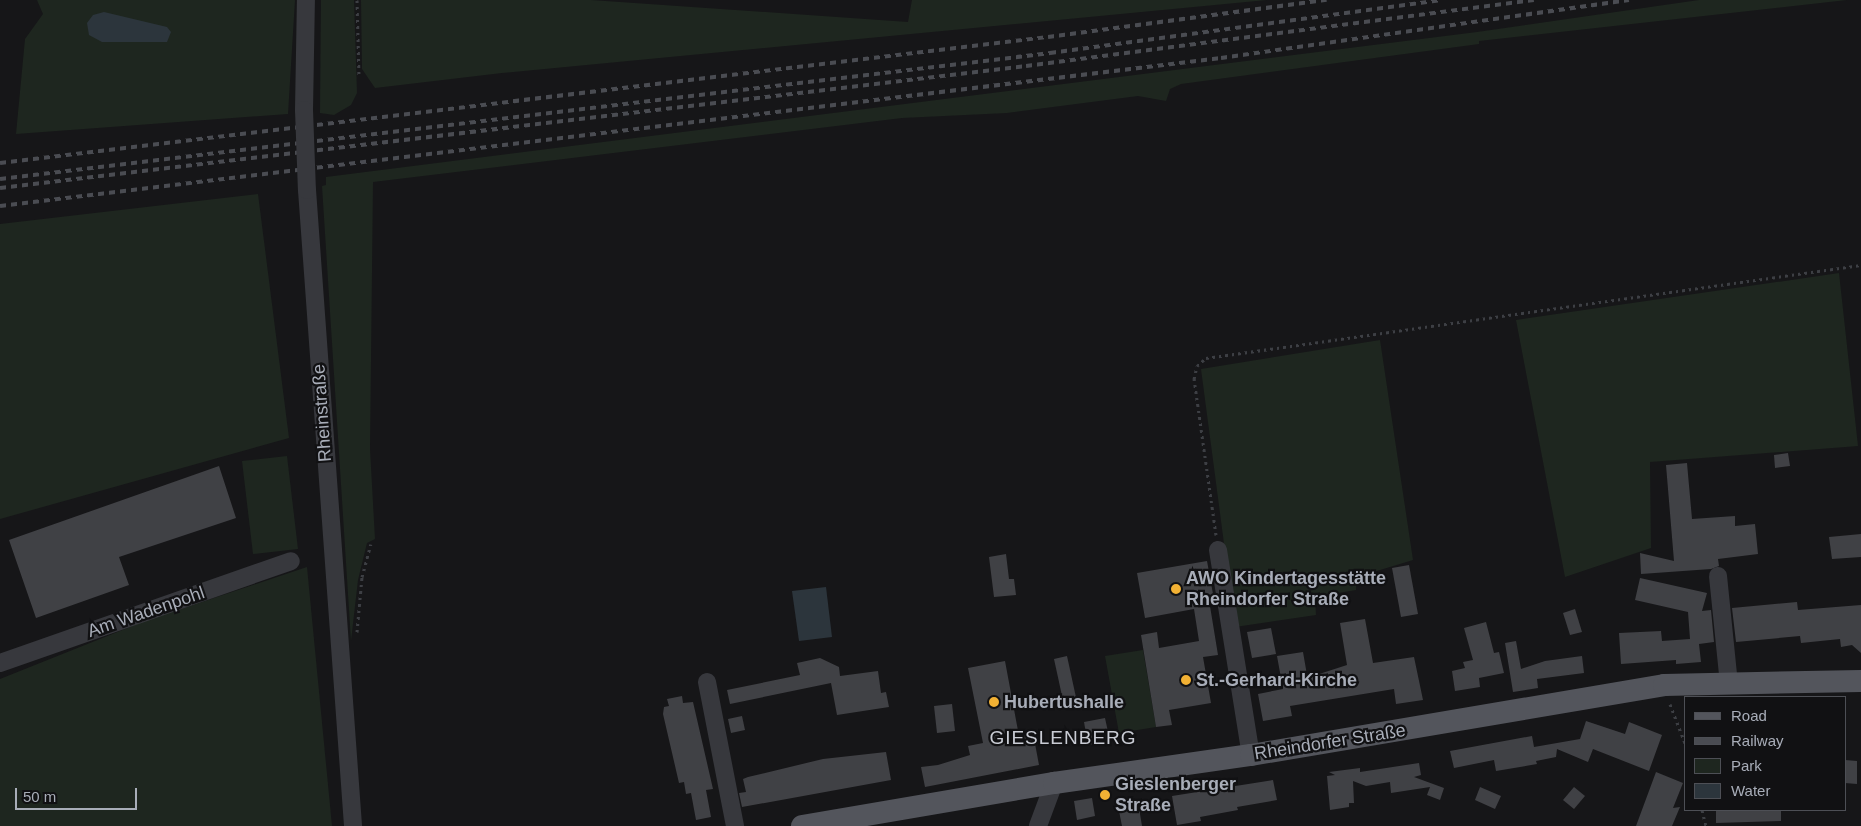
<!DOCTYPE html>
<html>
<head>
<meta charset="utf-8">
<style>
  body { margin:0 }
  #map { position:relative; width:1861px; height:826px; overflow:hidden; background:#161618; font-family:Arial,sans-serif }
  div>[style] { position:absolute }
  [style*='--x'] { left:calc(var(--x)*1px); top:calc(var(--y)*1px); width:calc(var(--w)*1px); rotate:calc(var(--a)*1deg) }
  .green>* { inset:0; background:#1e261f }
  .water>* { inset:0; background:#2c353c }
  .building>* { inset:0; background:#404145 }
  .path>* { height:3px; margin-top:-1.5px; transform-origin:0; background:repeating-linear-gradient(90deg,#3d3f44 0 2.5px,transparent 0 6.5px) }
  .minor>* { height:18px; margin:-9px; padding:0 9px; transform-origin:9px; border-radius:9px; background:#37383d }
  .major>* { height:22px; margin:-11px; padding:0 11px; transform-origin:11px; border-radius:11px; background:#53555c }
  .rail>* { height:4px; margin-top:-2px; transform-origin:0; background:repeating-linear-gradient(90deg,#4a4c52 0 6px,transparent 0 11px) }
  .minor-bridge>* { height:18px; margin:-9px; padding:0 9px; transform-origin:9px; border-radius:9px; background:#37383d }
  .dots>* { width:14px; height:14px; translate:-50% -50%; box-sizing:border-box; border:2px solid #111113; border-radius:50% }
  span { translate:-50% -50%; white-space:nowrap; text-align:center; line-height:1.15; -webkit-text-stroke:4.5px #111113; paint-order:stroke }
  .street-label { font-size:18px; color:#a8adb8 }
  .poi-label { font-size:18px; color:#a8adb8; font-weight:700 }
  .left { translate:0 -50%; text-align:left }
  .neighbourhood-label { font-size:19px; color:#c9ccd4; letter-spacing:1px }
  .legend { position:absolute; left:1684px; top:696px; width:162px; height:115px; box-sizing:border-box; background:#111113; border:1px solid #4d4f55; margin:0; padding:6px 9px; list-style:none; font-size:15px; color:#a8adb8 }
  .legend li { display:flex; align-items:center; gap:10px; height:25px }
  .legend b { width:25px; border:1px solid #4d4f55 }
  .scale { position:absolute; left:15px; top:788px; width:122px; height:22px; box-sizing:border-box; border:2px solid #a8adb8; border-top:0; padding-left:6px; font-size:15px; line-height:18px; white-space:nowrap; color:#a8adb8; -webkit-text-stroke:4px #111113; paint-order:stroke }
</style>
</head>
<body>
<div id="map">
  <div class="green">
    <i style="clip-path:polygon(37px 0,295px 0,288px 114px,16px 134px,25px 39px,43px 14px)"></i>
    <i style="clip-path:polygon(321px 0,354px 0,357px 93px,351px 105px,334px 115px,320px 113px)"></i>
    <i style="clip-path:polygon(361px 0,591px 0,908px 22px,912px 0,1267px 0,502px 73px,375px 88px,362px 69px)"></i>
    <i style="clip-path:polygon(1699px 0,1847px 0,1479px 41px,1479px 44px,1181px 84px,1170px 89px,1166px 101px,1138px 96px,1007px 113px,902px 118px,373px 182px,370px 449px,375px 539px,367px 543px,358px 580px,351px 641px,322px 186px,326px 185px,326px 177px,1477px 32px)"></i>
    <i style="clip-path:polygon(258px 194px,289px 438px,0 519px,0 224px)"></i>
    <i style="clip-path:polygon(1839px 273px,1858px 446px,1650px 462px,1651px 548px,1565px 577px,1516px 320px)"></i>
    <i style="clip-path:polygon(1380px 340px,1413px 560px,1357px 577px,1356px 590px,1315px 597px,1316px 615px,1235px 627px,1201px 369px)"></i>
    <i style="clip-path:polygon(287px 456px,298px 549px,253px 554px,242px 461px)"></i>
    <i style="clip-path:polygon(307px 567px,332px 826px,0 826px,0 679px,145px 621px)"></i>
    <i style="clip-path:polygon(1143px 650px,1156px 727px,1119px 733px,1105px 656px)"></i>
  </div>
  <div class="water">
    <i style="clip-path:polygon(104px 12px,167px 27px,171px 32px,167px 42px,102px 42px,89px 35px,87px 23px,93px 15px)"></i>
    <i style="clip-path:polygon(826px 587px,832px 637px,799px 641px,792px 591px)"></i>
  </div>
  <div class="building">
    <i style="clip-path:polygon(1788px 453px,1790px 466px,1775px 468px,1774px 455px)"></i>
    <i style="clip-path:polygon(1687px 463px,1692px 519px,1735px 516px,1735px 526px,1755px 524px,1758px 554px,1718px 559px,1719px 566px,1711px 569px,1641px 574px,1640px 553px,1674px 561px,1666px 465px)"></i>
    <i style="clip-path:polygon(219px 466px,236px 518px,119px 557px,129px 585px,36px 618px,9px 540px)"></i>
    <i style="clip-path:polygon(1861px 534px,1861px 557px,1832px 559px,1829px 537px)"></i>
    <i style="clip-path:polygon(1006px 554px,1009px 579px,1014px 579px,1016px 595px,994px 597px,989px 557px)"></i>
    <i style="clip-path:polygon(1207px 561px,1215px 605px,1210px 606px,1218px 655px,1203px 657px,1211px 703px,1169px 710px,1172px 725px,1156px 727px,1141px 635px,1157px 632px,1159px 648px,1199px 641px,1194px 609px,1145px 618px,1137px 573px)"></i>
    <i style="clip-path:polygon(1409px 565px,1418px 614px,1401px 617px,1392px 568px)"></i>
    <i style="clip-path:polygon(1640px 578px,1707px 593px,1702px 611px,1711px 610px,1714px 642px,1699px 644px,1701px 662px,1676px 664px,1676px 660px,1621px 664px,1619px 633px,1661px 631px,1662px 641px,1690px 639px,1688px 612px,1635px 600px)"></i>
    <i style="clip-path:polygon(1797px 602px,1798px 610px,1861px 605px,1861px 653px,1852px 645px,1841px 647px,1840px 639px,1801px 643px,1800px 636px,1736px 642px,1732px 608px)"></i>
    <i style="clip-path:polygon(1575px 609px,1582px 632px,1570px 635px,1563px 613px)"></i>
    <i style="clip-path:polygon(1365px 619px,1373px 663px,1414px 657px,1423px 700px,1396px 704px,1394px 689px,1290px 706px,1292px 716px,1263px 721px,1258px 694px,1283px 689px,1277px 656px,1303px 652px,1307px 675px,1313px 676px,1347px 665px,1340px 623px)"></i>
    <i style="clip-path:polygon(1486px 622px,1494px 653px,1499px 652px,1504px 673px,1479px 678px,1480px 687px,1455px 691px,1452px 671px,1465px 668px,1463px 662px,1473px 660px,1464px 628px)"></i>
    <i style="clip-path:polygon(1271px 628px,1276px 654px,1252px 658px,1247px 632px)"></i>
    <i style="clip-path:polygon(1516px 641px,1521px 669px,1545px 661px,1582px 656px,1584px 673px,1537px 679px,1538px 688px,1513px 692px,1505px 643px)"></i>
    <i style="clip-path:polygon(1067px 656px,1077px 702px,1064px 705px,1054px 659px)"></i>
    <i style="clip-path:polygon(820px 658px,839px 667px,840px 676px,878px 671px,881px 693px,886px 692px,889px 707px,837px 715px,831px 683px,730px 704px,727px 690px,800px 675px,797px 663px)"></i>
    <i style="clip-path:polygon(1005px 661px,1019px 736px,1033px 733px,1039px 765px,925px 787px,921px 767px,938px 765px,970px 755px,968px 746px,983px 743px,968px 668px)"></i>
    <i style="clip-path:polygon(682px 696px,683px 703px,693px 702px,713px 789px,706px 790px,711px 817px,696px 820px,691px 793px,686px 794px,684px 782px,679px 783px,663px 714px,664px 707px,669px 706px,667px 699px)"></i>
    <i style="clip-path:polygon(952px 704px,955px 731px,937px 733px,934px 706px)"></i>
    <i style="clip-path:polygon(742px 716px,745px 730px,731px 733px,728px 719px)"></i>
    <i style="clip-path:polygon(1105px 718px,1110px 741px,1088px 745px,1084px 722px)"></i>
    <i style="clip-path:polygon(1586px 721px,1625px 734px,1629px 722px,1662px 735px,1649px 771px,1593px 749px,1588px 762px,1557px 749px,1556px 757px,1536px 761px,1537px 764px,1496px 771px,1494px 760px,1454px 768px,1450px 751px,1532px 736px,1534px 747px,1580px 739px)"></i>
    <i style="clip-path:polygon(886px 752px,891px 780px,742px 807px,739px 793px,746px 792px,743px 779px,748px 777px,823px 759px)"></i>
    <i style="clip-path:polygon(1845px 760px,1857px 761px,1857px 784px,1845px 783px)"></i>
    <i style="clip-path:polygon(1419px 763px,1421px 775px,1414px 777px,1444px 788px,1440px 800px,1427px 795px,1430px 787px,1391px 793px,1390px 782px,1366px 786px,1353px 781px,1354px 803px,1349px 803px,1349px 807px,1330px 810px,1327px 776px,1335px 775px,1329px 772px,1360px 768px,1360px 772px)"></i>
    <i style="clip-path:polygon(1656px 772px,1683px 783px,1673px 808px,1680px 807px,1672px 826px,1636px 826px)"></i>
    <i style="clip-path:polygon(1273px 780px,1277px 800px,1237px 807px,1238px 810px,1200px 817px,1201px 821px,1177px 825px,1172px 796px)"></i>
    <i style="clip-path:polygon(1480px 787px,1501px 796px,1495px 809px,1475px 800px)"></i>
    <i style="clip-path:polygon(1574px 787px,1585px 796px,1574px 809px,1563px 800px)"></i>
    <i style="clip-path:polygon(1092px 798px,1095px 816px,1077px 820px,1074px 801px)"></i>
    <i style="clip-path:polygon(1138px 802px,1142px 826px,1122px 826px,1118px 806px)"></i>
    <i style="clip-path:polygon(1716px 810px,1781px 810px,1781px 821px,1716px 823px)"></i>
  </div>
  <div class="path">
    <i style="--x:357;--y:0;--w:76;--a:88.5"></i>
    <i style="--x:1216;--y:535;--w:158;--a:-98"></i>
    <i style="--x:1194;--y:379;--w:13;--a:-77"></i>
    <i style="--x:1197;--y:366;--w:12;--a:-42"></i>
    <i style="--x:1206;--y:358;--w:662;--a:-8.08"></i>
    <i style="--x:357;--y:632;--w:55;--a:-84.8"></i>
    <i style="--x:362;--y:577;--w:34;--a:-75"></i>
    <i style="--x:1670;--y:704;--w:42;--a:69"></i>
    <i style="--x:1702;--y:810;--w:16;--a:76"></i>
  </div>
  <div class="minor">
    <i style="--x:304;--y:110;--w:110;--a:-89"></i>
    <i style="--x:307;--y:190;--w:638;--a:85.86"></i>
    <i style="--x:1218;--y:550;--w:208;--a:80.9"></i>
    <i style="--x:1718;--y:576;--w:109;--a:84.2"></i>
    <i style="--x:0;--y:663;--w:308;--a:-19.3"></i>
    <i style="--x:707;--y:682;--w:147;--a:79"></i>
    <i style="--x:1038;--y:826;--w:46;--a:-69.6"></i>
  </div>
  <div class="major">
    <i style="--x:802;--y:826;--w:256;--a:-9.7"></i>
    <i style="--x:1054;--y:783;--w:199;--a:-8.1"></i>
    <i style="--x:1251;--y:755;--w:419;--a:-9.6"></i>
    <i style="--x:1664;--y:685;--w:197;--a:-1.2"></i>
  </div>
  <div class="rail">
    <i style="--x:0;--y:163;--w:1056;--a:-6.86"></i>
    <i style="--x:1048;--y:37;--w:281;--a:-7.6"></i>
    <i style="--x:0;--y:179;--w:1058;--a:-6.84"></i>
    <i style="--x:1050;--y:53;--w:395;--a:-7.7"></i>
    <i style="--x:0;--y:188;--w:1033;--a:-6.78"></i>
    <i style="--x:1026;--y:66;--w:512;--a:-7.4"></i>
    <i style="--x:0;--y:206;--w:1230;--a:-6.91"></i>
    <i style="--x:1221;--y:58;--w:412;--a:-8.1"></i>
  </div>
  <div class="minor-bridge">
    <i style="--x:304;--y:110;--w:80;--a:87.9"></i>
  </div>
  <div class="dots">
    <i style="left:1176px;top:589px;background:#f2b134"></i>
    <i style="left:1186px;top:680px;background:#f2b134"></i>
    <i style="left:994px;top:702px;background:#f2b134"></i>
    <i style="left:1105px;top:795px;background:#f2b134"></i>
  </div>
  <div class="street-label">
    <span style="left:322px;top:413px;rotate:-94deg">Rheinstraße</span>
    <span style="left:146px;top:612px;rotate:-19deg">Am Wadenpohl</span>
    <span style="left:1330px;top:742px;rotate:-9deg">Rheindorfer Straße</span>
  </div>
  <div class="poi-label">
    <span class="left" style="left:1186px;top:589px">AWO Kindertagesstätte<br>Rheindorfer Straße</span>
    <span class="left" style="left:1196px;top:680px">St.-Gerhard-Kirche</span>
    <span class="left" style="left:1004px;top:702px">Hubertushalle</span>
    <span class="left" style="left:1115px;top:795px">Gieslenberger<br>Straße</span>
  </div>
  <div class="neighbourhood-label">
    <span style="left:1063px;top:738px">GIESLENBERG</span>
  </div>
  <ul class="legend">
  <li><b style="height:6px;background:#53555c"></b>Road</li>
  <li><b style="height:6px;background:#4a4c52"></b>Railway</li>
  <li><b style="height:14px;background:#1e261f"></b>Park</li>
  <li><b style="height:14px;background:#2c353c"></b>Water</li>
  </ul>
  <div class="scale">50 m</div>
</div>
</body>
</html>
